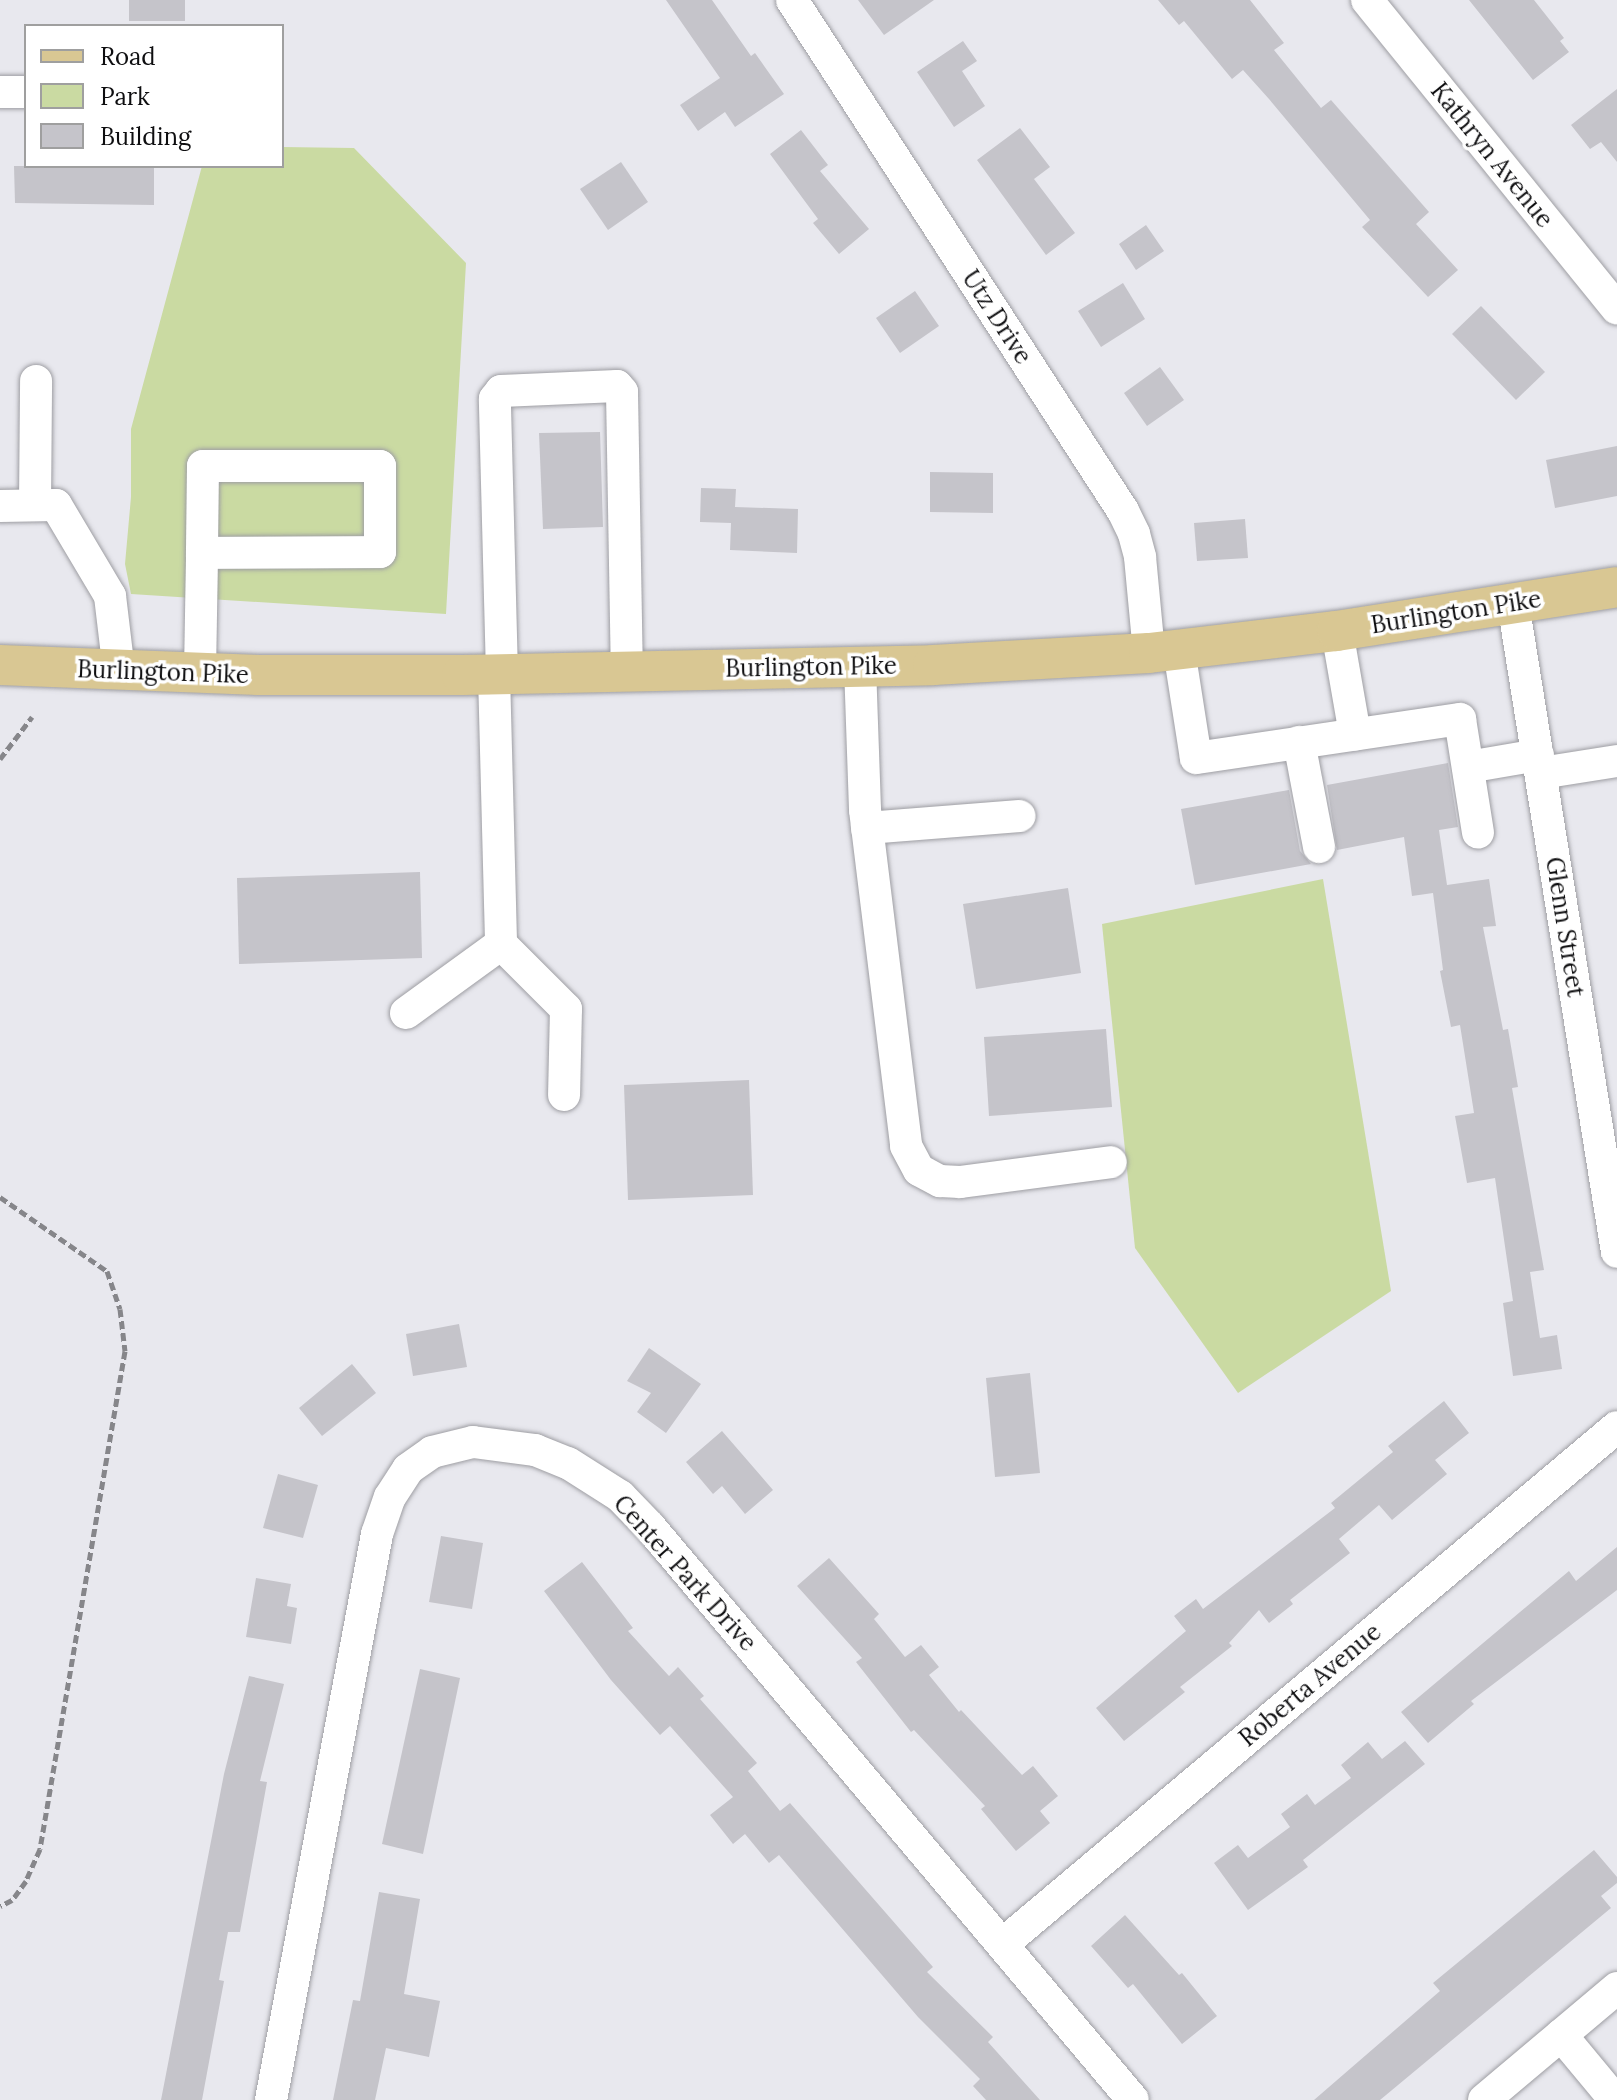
<!DOCTYPE html>
<html>
<head>
<meta charset="utf-8">
<style>
  body { margin:0 }
  #map { position:relative; width:1617px; height:2100px; overflow:hidden; background:#e8e8ee; font-family:Lora,serif }
  div>[style] { position:absolute }
  [style*='--x'] { left:calc(var(--x)*1px); top:calc(var(--y)*1px); width:calc(var(--w)*1px); rotate:calc(var(--a)*1deg) }
  .green>* { inset:0; background:#cadaa2 }
  .building>* { inset:0; background:#c5c4ca }
  .path>* { height:5px; margin-top:-2.5px; transform-origin:0; background:repeating-linear-gradient(90deg,#86868a 0 8px,transparent 0 12px) }
  .roads { filter:drop-shadow(0 0 2px #9e9ea3) drop-shadow(0 0 2px #9e9ea3) }
  .minor>* { height:32px; margin:-16px; padding:0 16px; transform-origin:16px; border-radius:16px; background:#fff }
  .major>* { height:40px; margin:-20px; padding:0 20px; transform-origin:20px; border-radius:20px; background:#d9c793 }
  span { translate:-50% -50%; white-space:nowrap; text-align:center; line-height:1.15; -webkit-text-stroke:7px #fff; paint-order:stroke }
  .street-label { font-size:24px; color:#0e0e10 }
  .legend { position:absolute; left:24px; top:24px; width:260px; height:144px; box-sizing:border-box; background:#fff; border:2px solid #9f9f9f; margin:0; padding:10px 14px; list-style:none; font-size:24px; color:#0e0e10 }
  .legend li { display:flex; align-items:center; gap:16px; height:40px }
  .legend b { width:40px; border:2px solid #9f9f9f }
</style>
</head>
<body>
<div id="map">
  <div class="green">
    <i style="clip-path:polygon(282px 147px,354px 148px,466px 263px,446px 614px,131px 594px,125px 564px,131px 497px,131px 429px,202px 166px,282px 166px)"></i>
    <i style="clip-path:polygon(1323px 879px,1391px 1291px,1238px 1393px,1135px 1248px,1102px 924px)"></i>
  </div>
  <div class="building">
    <i style="clip-path:polygon(129px 0,185px 0,185px 21px,129px 21px)"></i>
    <i style="clip-path:polygon(666px 0,712px 0,751px 56px,755px 53px,784px 94px,735px 127px,725px 112px,698px 131px,680px 105px,720px 78px)"></i>
    <i style="clip-path:polygon(858px 0,934px 0,884px 35px)"></i>
    <i style="clip-path:polygon(1158px 0,1250px 0,1284px 43px,1274px 50px,1321px 108px,1331px 100px,1429px 212px,1416px 224px,1458px 270px,1428px 297px,1362px 227px,1370px 220px,1269px 99px,1243px 70px,1232px 79px,1184px 21px,1179px 25px)"></i>
    <i style="clip-path:polygon(1469px 0,1534px 0,1564px 38px,1560px 41px,1569px 52px,1533px 80px)"></i>
    <i style="clip-path:polygon(963px 41px,977px 61px,962px 71px,985px 106px,954px 127px,917px 72px)"></i>
    <i style="clip-path:polygon(1617px 89px,1617px 162px,1601px 142px,1590px 149px,1571px 125px)"></i>
    <i style="clip-path:polygon(1020px 128px,1050px 167px,1034px 179px,1075px 233px,1046px 255px,977px 160px)"></i>
    <i style="clip-path:polygon(801px 130px,828px 165px,820px 171px,869px 229px,839px 254px,813px 223px,818px 219px,770px 154px)"></i>
    <i style="clip-path:polygon(621px 162px,648px 202px,608px 230px,580px 189px)"></i>
    <i style="clip-path:polygon(14px 166px,154px 166px,154px 205px,15px 203px)"></i>
    <i style="clip-path:polygon(1146px 225px,1164px 251px,1136px 270px,1119px 244px)"></i>
    <i style="clip-path:polygon(1123px 283px,1145px 319px,1101px 347px,1078px 311px)"></i>
    <i style="clip-path:polygon(915px 291px,939px 326px,900px 353px,876px 318px)"></i>
    <i style="clip-path:polygon(1481px 306px,1545px 372px,1516px 400px,1452px 334px)"></i>
    <i style="clip-path:polygon(1160px 367px,1184px 400px,1147px 426px,1124px 393px)"></i>
    <i style="clip-path:polygon(600px 432px,603px 527px,543px 529px,539px 433px)"></i>
    <i style="clip-path:polygon(1617px 446px,1617px 496px,1555px 508px,1546px 460px)"></i>
    <i style="clip-path:polygon(930px 472px,993px 473px,993px 513px,930px 512px)"></i>
    <i style="clip-path:polygon(701px 488px,736px 489px,735px 507px,798px 509px,797px 553px,730px 550px,731px 523px,700px 522px)"></i>
    <i style="clip-path:polygon(1245px 519px,1248px 558px,1197px 561px,1194px 523px)"></i>
    <i style="clip-path:polygon(1448px 763px,1458px 827px,1439px 830px,1447px 885px,1489px 879px,1496px 926px,1483px 927px,1503px 1030px,1508px 1029px,1518px 1087px,1512px 1088px,1544px 1270px,1530px 1272px,1540px 1338px,1557px 1335px,1562px 1369px,1513px 1376px,1503px 1303px,1513px 1301px,1495px 1178px,1467px 1183px,1455px 1116px,1474px 1113px,1460px 1025px,1451px 1027px,1440px 971px,1443px 970px,1433px 893px,1412px 896px,1404px 837px,1337px 850px,1327px 785px)"></i>
    <i style="clip-path:polygon(1289px 790px,1300px 851px,1311px 864px,1195px 885px,1181px 809px)"></i>
    <i style="clip-path:polygon(420px 872px,422px 958px,239px 964px,237px 878px)"></i>
    <i style="clip-path:polygon(1068px 888px,1081px 973px,976px 989px,963px 904px)"></i>
    <i style="clip-path:polygon(1106px 1029px,1112px 1107px,989px 1116px,984px 1037px)"></i>
    <i style="clip-path:polygon(749px 1080px,753px 1195px,628px 1200px,624px 1085px)"></i>
    <i style="clip-path:polygon(459px 1324px,467px 1367px,413px 1376px,406px 1334px)"></i>
    <i style="clip-path:polygon(649px 1348px,701px 1384px,666px 1433px,637px 1412px,651px 1393px,627px 1381px)"></i>
    <i style="clip-path:polygon(352px 1364px,376px 1393px,322px 1436px,299px 1408px)"></i>
    <i style="clip-path:polygon(1030px 1373px,1040px 1473px,995px 1477px,986px 1378px)"></i>
    <i style="clip-path:polygon(1444px 1401px,1469px 1433px,1435px 1460px,1447px 1474px,1392px 1520px,1379px 1505px,1339px 1539px,1350px 1553px,1290px 1600px,1293px 1604px,1269px 1623px,1259px 1610px,1229px 1643px,1232px 1646px,1180px 1687px,1185px 1692px,1124px 1741px,1096px 1708px,1186px 1631px,1174px 1616px,1196px 1599px,1203px 1609px,1335px 1508px,1331px 1503px,1393px 1452px,1388px 1446px)"></i>
    <i style="clip-path:polygon(722px 1431px,773px 1490px,745px 1514px,722px 1486px,713px 1494px,686px 1462px)"></i>
    <i style="clip-path:polygon(278px 1474px,318px 1485px,303px 1538px,263px 1528px)"></i>
    <i style="clip-path:polygon(441px 1536px,483px 1543px,472px 1609px,429px 1602px)"></i>
    <i style="clip-path:polygon(1617px 1547px,1617px 1590px,1471px 1701px,1474px 1704px,1428px 1743px,1401px 1712px,1569px 1571px,1576px 1581px)"></i>
    <i style="clip-path:polygon(829px 1558px,879px 1614px,874px 1619px,905px 1657px,921px 1645px,939px 1667px,929px 1675px,959px 1712px,961px 1710px,1022px 1775px,1033px 1766px,1058px 1796px,1040px 1811px,1050px 1823px,1016px 1851px,981px 1809px,985px 1806px,914px 1730px,911px 1732px,856px 1662px,862px 1658px,797px 1586px)"></i>
    <i style="clip-path:polygon(582px 1562px,633px 1628px,628px 1631px,669px 1676px,678px 1667px,704px 1696px,700px 1699px,757px 1763px,748px 1771px,780px 1811px,790px 1803px,933px 1967px,927px 1972px,993px 2037px,988px 2042px,1040px 2100px,986px 2100px,973px 2086px,980px 2079px,918px 2017px,779px 1855px,769px 1863px,745px 1834px,733px 1844px,710px 1815px,733px 1797px,670px 1726px,660px 1735px,611px 1680px,544px 1591px)"></i>
    <i style="clip-path:polygon(256px 1578px,291px 1584px,287px 1606px,297px 1608px,291px 1644px,246px 1637px)"></i>
    <i style="clip-path:polygon(420px 1669px,460px 1678px,423px 1854px,382px 1844px)"></i>
    <i style="clip-path:polygon(249px 1676px,284px 1684px,260px 1781px,267px 1782px,240px 1932px,228px 1932px,219px 1980px,224px 1981px,202px 2100px,161px 2100px,224px 1774px)"></i>
    <i style="clip-path:polygon(1405px 1741px,1425px 1764px,1303px 1860px,1308px 1867px,1248px 1910px,1214px 1863px,1238px 1845px,1248px 1858px,1290px 1827px,1281px 1814px,1307px 1794px,1315px 1805px,1351px 1778px,1341px 1765px,1368px 1742px,1382px 1759px)"></i>
    <i style="clip-path:polygon(1594px 1850px,1617px 1877px,1617px 1883px,1601px 1896px,1611px 1908px,1380px 2100px,1314px 2100px,1440px 1991px,1433px 1983px)"></i>
    <i style="clip-path:polygon(379px 1892px,420px 1899px,404px 1994px,440px 2001px,429px 2057px,386px 2048px,375px 2100px,333px 2100px,353px 2000px,360px 2001px)"></i>
    <i style="clip-path:polygon(1125px 1915px,1179px 1975px,1182px 1973px,1217px 2016px,1182px 2044px,1133px 1984px,1128px 1988px,1091px 1946px)"></i>
  </div>
  <div class="path">
    <i style="--x:0;--y:759;--w:53;--a:-52.7"></i>
    <i style="--x:0;--y:1197;--w:130;--a:34.7"></i>
    <i style="--x:107;--y:1271;--w:40;--a:71.1"></i>
    <i style="--x:120;--y:1309;--w:42;--a:83.2"></i>
    <i style="--x:125;--y:1351;--w:505;--a:99.69"></i>
    <i style="--x:40;--y:1849;--w:35;--a:114"></i>
    <i style="--x:26;--y:1881;--w:24;--a:126"></i>
    <i style="--x:12;--y:1900;--w:13;--a:153"></i>
  </div>
  <div class="roads">
    <div class="minor">
      <i style="--x:792;--y:0;--w:609;--a:57.07"></i>
      <i style="--x:1123;--y:511;--w:25;--a:64"></i>
      <i style="--x:1134;--y:534;--w:24;--a:75"></i>
      <i style="--x:1140;--y:557;--w:96;--a:84.6"></i>
      <i style="--x:1367;--y:0;--w:397;--a:51"></i>
      <i style="--x:0;--y:92;--w:26;--a:0"></i>
      <i style="--x:35;--y:505;--w:124;--a:-89.5"></i>
      <i style="--x:0;--y:506;--w:56;--a:-1"></i>
      <i style="--x:56;--y:505;--w:106;--a:59.3"></i>
      <i style="--x:110;--y:596;--w:76;--a:83.2"></i>
      <i style="--x:1513;--y:603;--w:657;--a:80.9"></i>
      <i style="--x:1337;--y:631;--w:105;--a:80.1"></i>
      <i style="--x:1179;--y:650;--w:109;--a:81.1"></i>
      <i style="--x:1196;--y:758;--w:267;--a:-8.4"></i>
      <i style="--x:1460;--y:719;--w:115;--a:81"></i>
      <i style="--x:860;--y:666;--w:144;--a:88"></i>
      <i style="--x:865;--y:810;--w:338;--a:83"></i>
      <i style="--x:906;--y:1146;--w:27;--a:62"></i>
      <i style="--x:919;--y:1170;--w:24;--a:28"></i>
      <i style="--x:940;--y:1181;--w:20;--a:3"></i>
      <i style="--x:960;--y:1182;--w:152;--a:-7.5"></i>
      <i style="--x:200;--y:672;--w:119;--a:-89"></i>
      <i style="--x:202;--y:553;--w:178;--a:-0.3"></i>
      <i style="--x:380;--y:552;--w:86;--a:-90"></i>
      <i style="--x:380;--y:466;--w:177;--a:180"></i>
      <i style="--x:203;--y:466;--w:87;--a:90.7"></i>
      <i style="--x:494;--y:674;--w:270;--a:88.5"></i>
      <i style="--x:501;--y:944;--w:92;--a:45"></i>
      <i style="--x:566;--y:1009;--w:86;--a:91.3"></i>
      <i style="--x:502;--y:674;--w:275;--a:-91.5"></i>
      <i style="--x:495;--y:399;--w:10;--a:-53"></i>
      <i style="--x:501;--y:391;--w:116;--a:-2.5"></i>
      <i style="--x:617;--y:386;--w:8;--a:50"></i>
      <i style="--x:622;--y:392;--w:279;--a:89"></i>
      <i style="--x:1299;--y:742;--w:107;--a:79.2"></i>
      <i style="--x:1468;--y:767;--w:71;--a:-9.7"></i>
      <i style="--x:1541;--y:773;--w:77;--a:-9"></i>
      <i style="--x:867;--y:828;--w:153;--a:-4.5"></i>
      <i style="--x:406;--y:1013;--w:117;--a:-36"></i>
      <i style="--x:1004;--y:1943;--w:801;--a:-40.09"></i>
      <i style="--x:1561;--y:2035;--w:85;--a:50.3"></i>
      <i style="--x:271;--y:2100;--w:576;--a:-79.39"></i>
      <i style="--x:377;--y:1534;--w:39;--a:-71"></i>
      <i style="--x:390;--y:1497;--w:33;--a:-57"></i>
      <i style="--x:408;--y:1469;--w:29;--a:-35"></i>
      <i style="--x:432;--y:1452;--w:42;--a:-13.7"></i>
      <i style="--x:473;--y:1442;--w:63;--a:7.4"></i>
      <i style="--x:535;--y:1450;--w:35;--a:22"></i>
      <i style="--x:568;--y:1463;--w:62;--a:32.4"></i>
      <i style="--x:620;--y:1496;--w:43;--a:45.9"></i>
      <i style="--x:650;--y:1527;--w:749;--a:49.87"></i>
      <i style="--x:1484;--y:2100;--w:174;--a:-40.1"></i>
    </div>
    <div class="major">
      <i style="--x:0;--y:665;--w:259;--a:2.2"></i>
      <i style="--x:259;--y:675;--w:203;--a:0"></i>
      <i style="--x:462;--y:675;--w:471;--a:-1.2"></i>
      <i style="--x:933;--y:665;--w:216;--a:-3.2"></i>
      <i style="--x:1149;--y:653;--w:189;--a:-6.7"></i>
      <i style="--x:1337;--y:631;--w:283;--a:-8.9"></i>
    </div>
  </div>
  <div class="street-label">
    <span style="left:1492px;top:155px;rotate:51deg">Kathryn Avenue</span>
    <span style="left:997px;top:317px;rotate:57deg">Utz Drive</span>
    <span style="left:1456px;top:612px;rotate:-9deg">Burlington Pike</span>
    <span style="left:811px;top:667px;rotate:-1deg">Burlington Pike</span>
    <span style="left:163px;top:672px;rotate:2deg">Burlington Pike</span>
    <span style="left:1565px;top:927px;rotate:81deg">Glenn Street</span>
    <span style="left:685px;top:1573px;rotate:48deg">Center Park Drive</span>
    <span style="left:1310px;top:1685px;rotate:-40deg">Roberta Avenue</span>
  </div>
  <ul class="legend">
  <li><b style="height:10px;background:#d9c793"></b>Road</li>
  <li><b style="height:22px;background:#cadaa2"></b>Park</li>
  <li><b style="height:22px;background:#c5c4ca"></b>Building</li>
  </ul>
</div>
</body>
</html>
